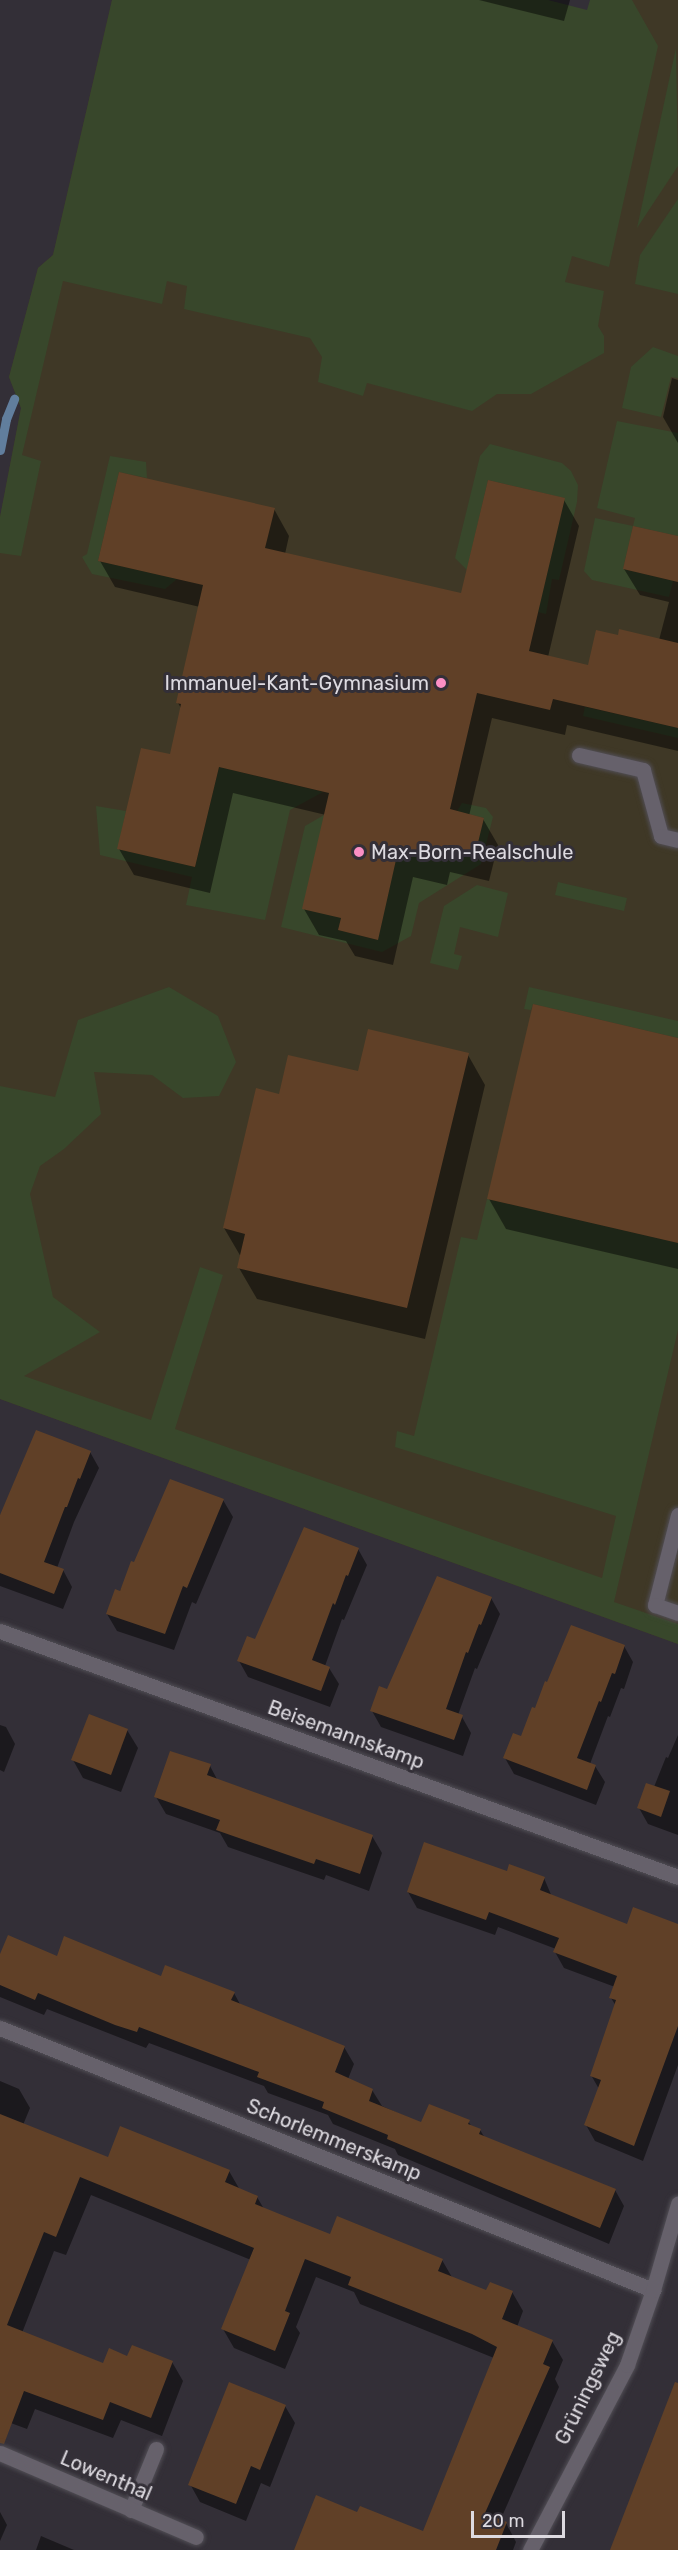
<!DOCTYPE html>
<html>
<head>
<meta charset="utf-8">
<style>
  body { margin:0 }
  #map { position:relative; width:678px; height:2550px; overflow:hidden; background:#332f37; font-family:Rubik,sans-serif }
  div>[style] { position:absolute }
  [style*='--x'] { left:calc(var(--x)*1px); top:calc(var(--y)*1px); width:calc(var(--w)*1px); rotate:calc(var(--a)*1deg) }
  .education>* { inset:0; background:#3f3826 }
  .green>* { inset:0; background:#38472b }
  .shadow>* { inset:0; background:#0007 }
  .stream>* { height:9px; margin:-4.5px; padding:0 4.5px; transform-origin:4.5px; border-radius:4.5px; background:#617e9d }
  .building>* { inset:0; background:#604027 }
  .roads { filter:drop-shadow(0 0 2px #514e55) drop-shadow(0 0 2px #514e55) }
  .service>* { height:15px; margin:-7.5px; padding:0 7.5px; transform-origin:7.5px; border-radius:7.5px; background:#66616b }
  .minor>* { height:15px; margin:-7.5px; padding:0 7.5px; transform-origin:7.5px; border-radius:7.5px; background:#66616b }
  .dots>* { width:16px; height:16px; translate:-50% -50%; box-sizing:border-box; border:3px solid #332f37; border-radius:50% }
  span { translate:-50% -50%; white-space:nowrap; text-align:center; line-height:1.15; -webkit-text-stroke:6px #332f37; paint-order:stroke }
  .poi-label { font-size:20px; color:#dddae0 }
  .right { translate:-100% -50%; text-align:right }
  .left { translate:0 -50%; text-align:left }
  .street-label { font-size:20px; color:#dddae0 }
  .scale { position:absolute; left:471px; top:2511px; width:94px; height:27px; box-sizing:border-box; border:3px solid #dddae0; border-top:0; padding-left:8px; font-size:18px; line-height:21px; white-space:nowrap; color:#dddae0; -webkit-text-stroke:4px #332f37; paint-order:stroke }
</style>
</head>
<body>
<div id="map">
  <div class="education">
    <i style="clip-path:polygon(112px 0,524px 0,621px 24px,616px 0,678px 0,678px 1644px,0 1399px,0 517px,21px 408px,9px 377px,38px 268px,53px 255px)"></i>
  </div>
  <div class="green">
    <i style="clip-path:polygon(112px 0,548px 0,587px 10px,590px 0,632px 0,658px 46px,609px 267px,572px 256px,565px 282px,604px 291px,598px 326px,604px 336px,604px 353px,531px 394px,497px 394px,472px 411px,367px 383px,363px 396px,318px 382px,322px 357px,310px 338px,184px 309px,187px 286px,167px 281px,162px 304px,63px 281px,22px 455px,41px 461px,21px 556px,0 553px,0 517px,21px 408px,9px 377px,38px 268px,53px 255px)"></i>
    <i style="clip-path:polygon(676px 48px,678px 166px,637px 228px)"></i>
    <i style="clip-path:polygon(678px 199px,678px 294px,635px 284px,640px 255px)"></i>
    <i style="clip-path:polygon(653px 347px,678px 356px,678px 378px,671px 377px,661px 417px,622px 408px,631px 367px)"></i>
    <i style="clip-path:polygon(617px 421px,678px 433px,678px 536px,633px 526px,623px 569px,673px 581px,669px 597px,592px 580px,584px 571px,595px 518px,633px 526px,635px 518px,597px 508px)"></i>
    <i style="clip-path:polygon(490px 444px,562px 463px,571px 471px,578px 485px,577px 502px,559px 580px,552px 579px,546px 614px,538px 612px,564px 498px,488px 480px,467px 570px,455px 558px,480px 456px)"></i>
    <i style="clip-path:polygon(110px 456px,146px 462px,147px 478px,119px 472px,98px 561px,177px 579px,165px 589px,92px 574px,82px 557px,87px 554px)"></i>
    <i style="clip-path:polygon(585px 707px,678px 728px,678px 738px,583px 716px)"></i>
    <i style="clip-path:polygon(219px 767px,323px 792px,290px 810px,265px 920px,186px 905px,192px 877px,100px 855px,96px 806px,126px 811px,118px 849px,195px 867px)"></i>
    <i style="clip-path:polygon(462px 803px,486px 808px,493px 817px,481px 864px,419px 903px,411px 936px,382px 952px,281px 927px,305px 826px,324px 815px,341px 918px,338px 930px,377px 940px,398px 851px,432px 859px,435px 846px,474px 855px,484px 818px,457px 811px)"></i>
    <i style="clip-path:polygon(558px 882px,627px 898px,624px 911px,555px 895px)"></i>
    <i style="clip-path:polygon(477px 885px,508px 893px,498px 937px,460px 927px,454px 954px,462px 956px,458px 970px,430px 963px,444px 906px)"></i>
    <i style="clip-path:polygon(169px 987px,218px 1016px,236px 1062px,219px 1096px,183px 1098px,152px 1075px,94px 1072px,101px 1114px,64px 1149px,40px 1166px,30px 1194px,53px 1297px,100px 1332px,24px 1376px,151px 1420px,200px 1267px,223px 1275px,175px 1429px,602px 1578px,616px 1516px,395px 1447px,397px 1431px,414px 1436px,461px 1237px,477px 1240px,487px 1199px,678px 1243px,678px 1330px,614px 1602px,678px 1624px,678px 1644px,0 1399px,0 1086px,55px 1097px,78px 1020px)"></i>
    <i style="clip-path:polygon(529px 987px,678px 1021px,678px 1038px,533px 1004px,531px 1010px,524px 1009px)"></i>
  </div>
  <div class="shadow">
    <i style="clip-path:polygon(479px 0,570px 0,564px 21px)"></i>
    <i style="clip-path:polygon(672px 378px,678px 380px,678px 443px,663px 417px)"></i>
    <i style="clip-path:polygon(564px 500px,579px 526px,548px 657px,589px 667px,619px 637px,659px 640px,669px 602px,640px 595px,624px 569px,678px 538px,678px 751px,567px 725px,565px 735px,492px 718px,469px 816px,483px 819px,498px 845px,489px 881px,450px 872px,447px 885px,413px 877px,393px 965px,355px 956px,346px 941px,319px 935px,304px 909px,326px 815px,233px 793px,210px 893px,134px 875px,119px 849px,171px 756px,182px 710px,178px 703px,200px 607px,115px 587px,100px 561px,274px 509px,289px 536px,285px 554px,462px 595px)"></i>
    <i style="clip-path:polygon(678px 1040px,678px 1269px,506px 1229px,489px 1199px)"></i>
    <i style="clip-path:polygon(468px 1055px,485px 1085px,425px 1339px,257px 1299px,239px 1268px,241px 1257px,224px 1228px,280px 1095px,359px 1073px)"></i>
    <i style="clip-path:polygon(90px 1452px,99px 1468px,74px 1522px,57px 1568px,63px 1570px,72px 1587px,63px 1609px,0 1586px,0 1515px)"></i>
    <i style="clip-path:polygon(223px 1500px,233px 1517px,196px 1604px,192px 1602px,174px 1650px,117px 1631px,107px 1614px,135px 1564px)"></i>
    <i style="clip-path:polygon(358px 1549px,367px 1565px,344px 1620px,342px 1619px,325px 1666px,329px 1668px,339px 1684px,330px 1707px,248px 1677px,239px 1661px,255px 1641px)"></i>
    <i style="clip-path:polygon(491px 1598px,500px 1614px,477px 1669px,475px 1668px,458px 1715px,462px 1717px,471px 1733px,463px 1756px,381px 1727px,372px 1711px,388px 1691px)"></i>
    <i style="clip-path:polygon(624px 1646px,633px 1662px,624px 1689px,621px 1688px,610px 1717px,608px 1716px,590px 1764px,595px 1766px,605px 1782px,596px 1805px,514px 1774px,505px 1758px,522px 1738px,536px 1710px)"></i>
    <i style="clip-path:polygon(0 1725px,6px 1727px,15px 1744px,4px 1772px,0 1770px)"></i>
    <i style="clip-path:polygon(127px 1730px,138px 1748px,121px 1792px,83px 1778px,73px 1760px)"></i>
    <i style="clip-path:polygon(678px 1735px,678px 1835px,648px 1824px,639px 1808px,654px 1787px,666px 1757px,668px 1758px)"></i>
    <i style="clip-path:polygon(210px 1766px,218px 1781px,372px 1836px,382px 1853px,369px 1891px,326px 1875px,324px 1880px,228px 1847px,220px 1833px,166px 1814px,156px 1797px)"></i>
    <i style="clip-path:polygon(507px 1873px,544px 1878px,552px 1897px,628px 1926px,678px 1925px,678px 2065px,643px 2161px,595px 2141px,586px 2125px,599px 2089px,591px 2075px,616px 2006px,611px 1998px,615px 1987px,564px 1968px,555px 1952px,556px 1949px,498px 1927px,495px 1935px,417px 1908px,408px 1892px)"></i>
    <i style="clip-path:polygon(0 1958px,57px 1958px,234px 1993px,241px 2006px,344px 2047px,354px 2064px,348px 2079px,372px 2090px,382px 2106px,422px 2124px,468px 2121px,472px 2127px,480px 2130px,485px 2138px,615px 2190px,624px 2206px,609px 2244px,398px 2155px,395px 2149px,333px 2124px,328px 2115px,268px 2093px,264px 2086px,149px 2043px,146px 2048px,47px 2009px,44px 2015px,0 1997px)"></i>
    <i style="clip-path:polygon(0 2081px,19px 2089px,30px 2108px,23px 2125px,109px 2159px,229px 2171px,240px 2190px,257px 2197px,264px 2209px,331px 2236px,442px 2260px,453px 2279px,487px 2292px,512px 2292px,523px 2311px,517px 2327px,552px 2341px,563px 2360px,555px 2379px,559px 2387px,500px 2521px,506px 2523px,516px 2542px,513px 2550px,299px 2550px,358px 2513px,424px 2533px,494px 2358px,360px 2304px,354px 2292px,316px 2277px,296px 2327px,300px 2333px,285px 2369px,234px 2348px,223px 2329px,251px 2260px,91px 2195px,66px 2255px,54px 2251px,22px 2333px,104px 2364px,128px 2358px,172px 2362px,183px 2381px,162px 2436px,121px 2420px,113px 2438px,35px 2409px,27px 2429px,0 2419px)"></i>
    <i style="clip-path:polygon(285px 2406px,295px 2423px,270px 2487px,261px 2483px,246px 2521px,200px 2502px,190px 2484px)"></i>
    <i style="clip-path:polygon(0 2512px,7px 2525px,0 2541px)"></i>
    <i style="clip-path:polygon(41px 2536px,74px 2550px,36px 2550px)"></i>
  </div>
  <div class="stream">
    <i style="--x:0;--y:450;--w:32;--a:-79"></i>
    <i style="--x:6;--y:419;--w:22;--a:-68"></i>
  </div>
  <div class="building">
    <i style="clip-path:polygon(119px 472px,275px 508px,265px 548px,461px 593px,488px 480px,565px 498px,529px 651px,588px 665px,596px 630px,618px 635px,619px 629px,678px 643px,678px 728px,553px 699px,550px 710px,477px 693px,450px 809px,484px 818px,475px 855px,435px 846px,432px 859px,398px 851px,378px 940px,338px 930px,341px 918px,302px 909px,329px 793px,219px 767px,195px 867px,117px 849px,141px 748px,170px 754px,181px 704px,176px 703px,203px 585px,98px 561px)"></i>
    <i style="clip-path:polygon(633px 526px,678px 536px,678px 582px,623px 569px)"></i>
    <i style="clip-path:polygon(533px 1004px,678px 1038px,678px 1243px,487px 1199px)"></i>
    <i style="clip-path:polygon(368px 1029px,469px 1053px,407px 1308px,237px 1268px,245px 1234px,223px 1228px,256px 1088px,279px 1094px,288px 1055px,358px 1071px)"></i>
    <i style="clip-path:polygon(36px 1430px,91px 1451px,80px 1479px,78px 1478px,67px 1507px,65px 1507px,44px 1562px,64px 1569px,54px 1594px,0 1573px,0 1515px)"></i>
    <i style="clip-path:polygon(170px 1479px,224px 1499px,187px 1588px,183px 1586px,165px 1634px,106px 1614px,115px 1589px,120px 1591px,131px 1561px,134px 1562px)"></i>
    <i style="clip-path:polygon(304px 1527px,359px 1548px,348px 1576px,346px 1575px,335px 1605px,333px 1603px,312px 1660px,330px 1667px,321px 1691px,237px 1661px,247px 1636px,255px 1639px)"></i>
    <i style="clip-path:polygon(437px 1576px,492px 1597px,481px 1625px,479px 1624px,468px 1653px,466px 1652px,446px 1709px,463px 1715px,454px 1740px,370px 1711px,379px 1686px,387px 1689px)"></i>
    <i style="clip-path:polygon(571px 1625px,625px 1645px,615px 1674px,612px 1673px,601px 1702px,599px 1701px,577px 1758px,596px 1765px,587px 1790px,503px 1758px,513px 1733px,521px 1736px,532px 1707px,535px 1708px,545px 1681px,547px 1682px)"></i>
    <i style="clip-path:polygon(89px 1714px,128px 1729px,111px 1775px,71px 1760px)"></i>
    <i style="clip-path:polygon(170px 1751px,211px 1764px,207px 1775px,373px 1835px,360px 1874px,316px 1859px,314px 1864px,216px 1830px,220px 1820px,154px 1797px)"></i>
    <i style="clip-path:polygon(646px 1783px,670px 1791px,661px 1817px,637px 1808px)"></i>
    <i style="clip-path:polygon(424px 1842px,507px 1871px,509px 1864px,545px 1877px,540px 1890px,627px 1924px,633px 1907px,678px 1924px,678px 2026px,634px 2146px,584px 2125px,601px 2080px,590px 2076px,616px 2000px,609px 1998px,617px 1976px,553px 1952px,559px 1938px,489px 1912px,486px 1920px,407px 1892px)"></i>
    <i style="clip-path:polygon(8px 1935px,57px 1956px,64px 1936px,161px 1976px,165px 1965px,235px 1992px,231px 2000px,345px 2046px,335px 2072px,373px 2089px,369px 2101px,421px 2122px,429px 2104px,470px 2120px,468px 2124px,481px 2129px,479px 2134px,616px 2189px,600px 2228px,387px 2139px,388px 2135px,322px 2108px,324px 2102px,257px 2077px,259px 2072px,139px 2027px,137px 2032px,115px 2025px,38px 1993px,35px 2000px,0 1985px,0 1954px)"></i>
    <i style="clip-path:polygon(0 2114px,108px 2157px,120px 2126px,230px 2170px,225px 2182px,258px 2196px,255px 2204px,282px 2215px,330px 2234px,337px 2216px,443px 2259px,438px 2271px,486px 2290px,490px 2282px,513px 2291px,502px 2319px,553px 2340px,543px 2364px,550px 2367px,485px 2513px,507px 2522px,496px 2550px,294px 2550px,316px 2495px,357px 2512px,360px 2506px,423px 2531px,497px 2347px,472px 2334px,348px 2285px,351px 2277px,305px 2259px,285px 2311px,290px 2313px,275px 2351px,221px 2329px,254px 2248px,80px 2177px,56px 2237px,44px 2232px,7px 2325px,103px 2363px,109px 2348px,127px 2356px,132px 2345px,173px 2361px,151px 2418px,110px 2402px,103px 2420px,24px 2391px,4px 2444px,0 2443px)"></i>
    <i style="clip-path:polygon(229px 2382px,286px 2405px,260px 2470px,251px 2466px,236px 2504px,188px 2485px)"></i>
    <i style="clip-path:polygon(675px 2382px,678px 2383px,678px 2550px,610px 2550px)"></i>
  </div>
  <div class="roads">
    <div class="service">
      <i style="--x:579;--y:755;--w:66;--a:13.2"></i>
      <i style="--x:643;--y:770;--w:68;--a:74.7"></i>
      <i style="--x:661;--y:836;--w:17;--a:13"></i>
      <i style="--x:678;--y:1515;--w:93;--a:104.3"></i>
      <i style="--x:655;--y:1605;--w:24;--a:19"></i>
      <i style="--x:131;--y:2510;--w:66;--a:-67.7"></i>
    </div>
    <div class="minor">
      <i style="--x:0;--y:1631;--w:721;--a:19.94"></i>
      <i style="--x:0;--y:2028;--w:704;--a:21.86"></i>
      <i style="--x:0;--y:2453;--w:213;--a:23.2"></i>
      <i style="--x:530;--y:2550;--w:209;--a:-62.3"></i>
      <i style="--x:627;--y:2365;--w:79;--a:-70.9"></i>
      <i style="--x:653;--y:2290;--w:90;--a:-73.8"></i>
    </div>
  </div>
  <div class="dots">
    <i style="left:441px;top:683px;background:#fb8fc4"></i>
    <i style="left:359px;top:852px;background:#fb8fc4"></i>
  </div>
  <div class="poi-label">
    <span class="right" style="left:429px;top:683px">Immanuel-Kant-Gymnasium</span>
    <span class="left" style="left:371px;top:852px">Max-Born-Realschule</span>
  </div>
  <div class="street-label">
    <span style="left:346px;top:1735px;rotate:20deg">Beisemannskamp</span>
    <span style="left:334px;top:2140px;rotate:22deg">Schorlemmerskamp</span>
    <span style="left:588px;top:2388px;rotate:-64deg">Grüningsweg</span>
    <span style="left:106px;top:2476px;rotate:23deg">Lowenthal</span>
  </div>
  <div class="scale">20 m</div>
</div>
</body>
</html>
